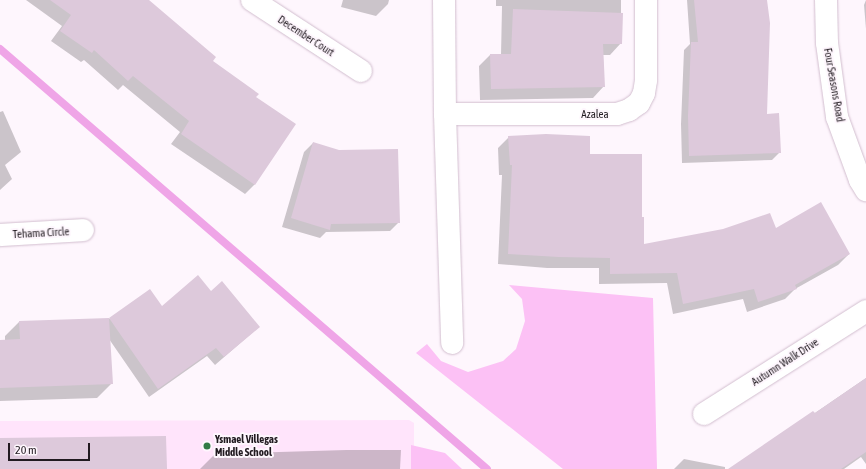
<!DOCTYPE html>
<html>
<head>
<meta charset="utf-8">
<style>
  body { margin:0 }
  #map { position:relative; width:866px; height:469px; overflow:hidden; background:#fef6fd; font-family:"Asap Condensed",sans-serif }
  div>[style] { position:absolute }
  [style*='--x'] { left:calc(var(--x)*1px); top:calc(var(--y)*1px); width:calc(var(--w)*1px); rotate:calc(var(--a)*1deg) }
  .built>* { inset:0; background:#ffe4fb }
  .green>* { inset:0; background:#fcc1f5 }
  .shadow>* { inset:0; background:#0003 }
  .stream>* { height:8px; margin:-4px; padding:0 4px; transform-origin:4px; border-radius:4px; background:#efa5e7 }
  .building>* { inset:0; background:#ddc9db }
  .roads { filter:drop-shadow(0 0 1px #d2becf) drop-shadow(0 0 1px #d2becf) }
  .minor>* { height:22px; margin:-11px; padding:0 11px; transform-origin:11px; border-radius:11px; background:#fff }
  .dots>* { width:11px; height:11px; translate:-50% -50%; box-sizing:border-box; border:2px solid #fef6fd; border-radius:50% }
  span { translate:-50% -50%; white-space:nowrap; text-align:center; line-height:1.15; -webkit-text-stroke:4px #fef6fd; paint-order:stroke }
  .street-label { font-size:11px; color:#211a20 }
  .poi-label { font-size:11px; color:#211a20; font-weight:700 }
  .left { translate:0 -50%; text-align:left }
  .scale { position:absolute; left:8px; top:443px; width:82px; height:18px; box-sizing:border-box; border:2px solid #211a20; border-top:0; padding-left:5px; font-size:12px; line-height:14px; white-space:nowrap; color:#211a20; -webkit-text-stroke:3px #fef6fd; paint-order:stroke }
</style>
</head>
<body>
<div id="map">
  <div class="built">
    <i style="clip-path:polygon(409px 420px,414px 423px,414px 469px,0 469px,0 421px)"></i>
  </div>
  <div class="green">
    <i style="clip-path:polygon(509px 285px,653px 298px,657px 469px,563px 469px,416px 353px,427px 344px,441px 361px,468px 372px,503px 361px,516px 349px,525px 321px,522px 299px)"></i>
    <i style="clip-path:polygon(411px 445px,445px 453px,462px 469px,411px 469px)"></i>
  </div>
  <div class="shadow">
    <i style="clip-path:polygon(26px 0,148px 0,211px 61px,255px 98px,255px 184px,245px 194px,171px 144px,180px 132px,123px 85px,118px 90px,84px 60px,81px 62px,51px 41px,62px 26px)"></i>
    <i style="clip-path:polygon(343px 0,389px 0,388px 4px,376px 16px,341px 7px)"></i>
    <i style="clip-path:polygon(496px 0,621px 0,621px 43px,610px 55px,603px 55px,604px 86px,593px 98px,480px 100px,479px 66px,490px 55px,501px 55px,502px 6px,496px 6px)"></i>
    <i style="clip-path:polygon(687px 0,766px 0,766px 115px,780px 152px,772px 160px,682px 163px,681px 124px,684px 50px,690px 44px)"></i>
    <i style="clip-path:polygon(866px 0,866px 29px,864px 5px)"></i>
    <i style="clip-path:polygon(3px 111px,21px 152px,5px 165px,12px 179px,0 190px,0 112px)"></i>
    <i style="clip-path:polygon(509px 137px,589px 155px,641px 218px,643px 246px,775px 230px,849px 254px,838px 265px,795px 289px,785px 299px,747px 312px,743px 299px,673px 314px,667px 283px,599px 284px,599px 268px,547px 268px,498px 264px,502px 175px,499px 175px,498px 148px)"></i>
    <i style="clip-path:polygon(313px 143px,399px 222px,390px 231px,326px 232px,320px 238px,282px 227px,304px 152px)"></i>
    <i style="clip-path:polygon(150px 291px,162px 308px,211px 292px,259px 327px,215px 365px,207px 356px,149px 397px,109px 339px,112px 383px,97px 398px,0 401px,0 341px,5px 341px,5px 336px,19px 322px,109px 319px)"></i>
    <i style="clip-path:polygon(866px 378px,866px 464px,861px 457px,844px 469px,733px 469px)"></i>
    <i style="clip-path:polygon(346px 450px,401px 450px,400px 469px,200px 469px,215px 454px)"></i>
    <i style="clip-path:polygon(684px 459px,725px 467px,725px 469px,674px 469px)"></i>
  </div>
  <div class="stream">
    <i style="--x:0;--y:49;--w:643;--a:40.78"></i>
  </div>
  <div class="building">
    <i style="clip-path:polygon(50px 0,149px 0,216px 57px,213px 61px,259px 94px,256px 97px,296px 124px,255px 185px,181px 134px,189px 121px,133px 76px,128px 81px,94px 50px,92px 53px,60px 31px,71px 15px)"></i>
    <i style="clip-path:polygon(694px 0,767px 0,770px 23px,767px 114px,779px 113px,781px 153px,689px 156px,688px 116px,691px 42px,698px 42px)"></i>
    <i style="clip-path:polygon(513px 9px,623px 13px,622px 44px,603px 44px,605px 87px,491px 89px,490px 54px,511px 54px)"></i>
    <i style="clip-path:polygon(546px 134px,590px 136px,590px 154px,642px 154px,642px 217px,644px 217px,644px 244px,723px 229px,770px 213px,776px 228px,821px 202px,850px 254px,795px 285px,797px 289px,758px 302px,754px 289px,683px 304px,677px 273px,610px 274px,610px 258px,559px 257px,508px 254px,512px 165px,510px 165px,508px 136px)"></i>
    <i style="clip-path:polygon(313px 142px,339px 150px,398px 149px,400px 223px,331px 224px,330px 230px,291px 218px)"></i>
    <i style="clip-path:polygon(198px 275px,211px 291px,222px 281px,260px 327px,224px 357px,216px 348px,158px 389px,109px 318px,150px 289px,162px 306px)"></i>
    <i style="clip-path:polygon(109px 318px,113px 384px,0 388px,0 340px,20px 339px,19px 321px)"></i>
    <i style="clip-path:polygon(866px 378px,866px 452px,841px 469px,728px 469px,813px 411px,815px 413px)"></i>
    <i style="clip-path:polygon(166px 436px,167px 469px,0 469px,0 438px)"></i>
  </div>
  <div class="roads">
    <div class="minor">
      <i style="--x:252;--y:0;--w:130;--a:33.1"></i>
      <i style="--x:444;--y:0;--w:114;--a:89.5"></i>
      <i style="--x:445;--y:114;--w:229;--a:88.2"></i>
      <i style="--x:826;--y:0;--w:43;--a:88.7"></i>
      <i style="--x:827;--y:43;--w:75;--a:82.3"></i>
      <i style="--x:837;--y:117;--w:67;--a:69.9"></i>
      <i style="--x:860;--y:180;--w:12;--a:59"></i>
      <i style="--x:445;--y:114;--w:172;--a:0"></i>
      <i style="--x:617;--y:114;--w:13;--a:-18"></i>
      <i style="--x:629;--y:110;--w:12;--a:-35"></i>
      <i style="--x:639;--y:103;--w:11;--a:-63"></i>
      <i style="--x:644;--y:93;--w:13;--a:-81"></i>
      <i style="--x:646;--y:80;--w:80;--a:-90"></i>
      <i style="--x:0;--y:235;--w:83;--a:-3.4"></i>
      <i style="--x:704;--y:414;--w:192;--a:-32.4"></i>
    </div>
  </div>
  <div class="dots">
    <i style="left:207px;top:446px;background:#327a46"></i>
  </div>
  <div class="street-label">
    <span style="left:306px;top:36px;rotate:33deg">December Court</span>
    <span style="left:834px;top:85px;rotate:80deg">Four Seasons Road</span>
    <span style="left:595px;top:114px">Azalea</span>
    <span style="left:41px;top:233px;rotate:-3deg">Tehama Circle</span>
    <span style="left:785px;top:362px;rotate:-33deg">Autumn Walk Drive</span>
  </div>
  <div class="poi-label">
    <span class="left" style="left:215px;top:446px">Ysmael Villegas<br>Middle School</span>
  </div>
  <div class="scale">20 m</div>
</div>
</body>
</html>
